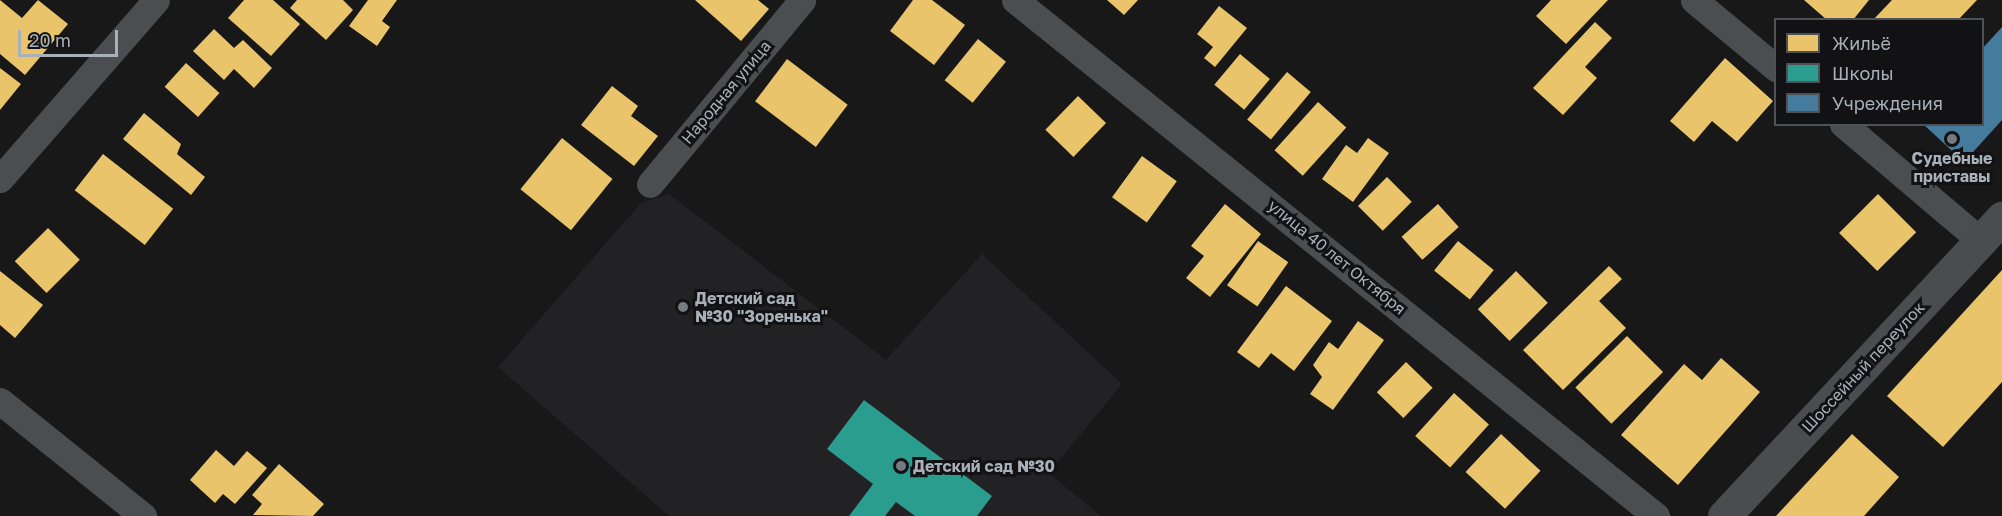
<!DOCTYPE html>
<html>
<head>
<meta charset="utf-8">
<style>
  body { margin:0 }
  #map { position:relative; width:2002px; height:516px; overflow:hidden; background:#181818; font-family:"Golos Text",sans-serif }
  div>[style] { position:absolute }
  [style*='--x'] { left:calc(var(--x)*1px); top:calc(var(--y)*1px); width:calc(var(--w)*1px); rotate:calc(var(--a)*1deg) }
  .built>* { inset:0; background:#222224 }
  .homes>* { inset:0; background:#e9c46a; transform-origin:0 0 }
  .schools>* { inset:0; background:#2a9d8f }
  .public>* { inset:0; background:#457b9d }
  .street>* { height:27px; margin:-13.5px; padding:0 13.5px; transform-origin:13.5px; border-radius:13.5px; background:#4b4e51 }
  .secondary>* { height:33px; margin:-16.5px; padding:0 16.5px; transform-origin:16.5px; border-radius:16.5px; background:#4a4c4f }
  .dots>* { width:16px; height:16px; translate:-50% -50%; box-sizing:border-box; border:3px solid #121214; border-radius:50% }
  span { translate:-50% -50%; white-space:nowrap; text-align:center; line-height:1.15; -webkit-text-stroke:6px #121214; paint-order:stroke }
  .street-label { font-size:16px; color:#a8b0ba }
  .poi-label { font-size:16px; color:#a8b0ba; font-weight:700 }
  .left { translate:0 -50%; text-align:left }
  .legend { position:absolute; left:1774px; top:18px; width:210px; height:108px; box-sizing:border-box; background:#121214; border:2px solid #4e5156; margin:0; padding:8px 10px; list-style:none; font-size:18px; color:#a8b0ba }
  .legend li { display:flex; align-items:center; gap:12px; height:30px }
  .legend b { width:30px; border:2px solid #4e5156 }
  .scale { position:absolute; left:18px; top:30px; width:100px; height:27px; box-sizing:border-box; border:3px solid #a8b0ba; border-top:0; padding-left:8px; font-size:18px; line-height:21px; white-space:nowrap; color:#a8b0ba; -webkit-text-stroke:4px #121214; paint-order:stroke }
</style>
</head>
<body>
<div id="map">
  <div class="built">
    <div style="clip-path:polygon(669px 194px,886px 360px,982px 254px,1122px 384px,1049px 473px,1101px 516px,669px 516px,498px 367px,641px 203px)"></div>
  </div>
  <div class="homes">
    <div style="clip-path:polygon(0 0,22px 18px,38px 0,68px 24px,25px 75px,0 54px)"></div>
    <div style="clip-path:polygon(244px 0,273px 0,300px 24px,271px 56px,228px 18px)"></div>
    <div style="clip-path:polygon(297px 0,343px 0,353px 10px,326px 40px,290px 8px)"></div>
    <div style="clip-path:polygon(368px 0,397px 0,382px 21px,390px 27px,377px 46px,349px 26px)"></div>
    <div style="clip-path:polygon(695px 0,758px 0,769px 9px,741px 41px)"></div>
    <div style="clip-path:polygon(913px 0,932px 0,965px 25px,934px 65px,890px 31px)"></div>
    <div style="clip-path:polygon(1107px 0,1138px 0,1124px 15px)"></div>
    <div style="clip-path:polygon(1551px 0,1608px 0,1566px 44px,1536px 16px)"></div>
    <div style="clip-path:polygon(1804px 0,1869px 0,1853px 20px,1827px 20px)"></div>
    <div style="clip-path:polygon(1892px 0,1977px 0,1958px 20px,1873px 20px)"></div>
    <div style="clip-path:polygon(1219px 6px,1247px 28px,1215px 67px,1204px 58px,1213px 47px,1197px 34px)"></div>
    <div style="clip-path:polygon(1595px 22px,1612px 38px,1585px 67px,1597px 78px,1563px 115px,1533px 88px)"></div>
    <div style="clip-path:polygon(214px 29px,234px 48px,243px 40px,272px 68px,254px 88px,234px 69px,224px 80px,193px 51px)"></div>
    <div style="left:978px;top:39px;width:36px;height:53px;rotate:39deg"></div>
    <div style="left:1240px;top:54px;width:39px;height:40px;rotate:40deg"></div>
    <div style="clip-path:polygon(1725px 58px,1773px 101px,1737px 142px,1712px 121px,1694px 142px,1670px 121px)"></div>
    <div style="left:787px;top:59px;width:76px;height:53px;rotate:37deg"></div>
    <div style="left:186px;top:63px;width:45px;height:32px;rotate:42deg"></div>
    <div style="clip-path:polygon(0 68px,21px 84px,0 110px)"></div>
    <div style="left:1287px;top:72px;width:31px;height:62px;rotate:40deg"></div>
    <div style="clip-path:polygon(612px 86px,638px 106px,631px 116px,658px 136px,634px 166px,581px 125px)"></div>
    <div style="left:1078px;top:96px;width:39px;height:47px;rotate:44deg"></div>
    <div style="left:1318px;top:102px;width:38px;height:65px;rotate:42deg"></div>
    <div style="clip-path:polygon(144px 113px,181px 144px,177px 154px,205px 177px,191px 195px,123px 139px)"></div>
    <div style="left:562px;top:138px;width:65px;height:66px;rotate:39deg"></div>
    <div style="clip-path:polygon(1368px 138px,1389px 153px,1353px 202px,1322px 179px,1346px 145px,1357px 153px)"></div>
    <div style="left:103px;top:154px;width:89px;height:46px;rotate:38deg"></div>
    <div style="left:1142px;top:156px;width:43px;height:51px;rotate:36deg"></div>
    <div style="left:1387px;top:177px;width:35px;height:41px;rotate:45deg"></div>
    <div style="left:1878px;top:194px;width:54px;height:55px;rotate:45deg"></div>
    <div style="clip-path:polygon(1225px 204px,1261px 234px,1210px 297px,1186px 278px,1204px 256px,1191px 246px)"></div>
    <div style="left:1438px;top:204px;width:31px;height:49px;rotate:48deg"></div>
    <div style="left:48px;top:228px;width:45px;height:47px;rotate:45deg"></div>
    <div style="left:1258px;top:241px;width:37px;height:54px;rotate:35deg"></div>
    <div style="left:1458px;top:241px;width:46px;height:38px;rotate:39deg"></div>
    <div style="clip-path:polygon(1609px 266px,1622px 279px,1599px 301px,1626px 328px,1563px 390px,1523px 350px)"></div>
    <div style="clip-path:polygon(2002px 270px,2002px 382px,1943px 447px,1887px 396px)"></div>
    <div style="clip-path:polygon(0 271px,43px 305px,15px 338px,0 325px)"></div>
    <div style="left:1516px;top:271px;width:45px;height:54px;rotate:45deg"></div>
    <div style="clip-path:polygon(1286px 286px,1332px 321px,1294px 371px,1271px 353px,1259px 368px,1237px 352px)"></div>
    <div style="clip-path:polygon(1358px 321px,1384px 340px,1333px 410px,1310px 394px,1322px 377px,1313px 365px,1329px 342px,1338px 349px)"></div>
    <div style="left:1627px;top:336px;width:51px;height:73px;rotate:45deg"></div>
    <div style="clip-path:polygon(1721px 358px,1760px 392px,1678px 485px,1621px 435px,1684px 364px,1702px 380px)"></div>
    <div style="left:1406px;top:362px;width:37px;height:42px;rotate:44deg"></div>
    <div style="left:1454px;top:393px;width:47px;height:58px;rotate:42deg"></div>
    <div style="left:1501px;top:434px;width:54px;height:52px;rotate:43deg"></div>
    <div style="clip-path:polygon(1852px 434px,1899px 477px,1864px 516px,1776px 516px)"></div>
    <div style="clip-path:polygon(216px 450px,234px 466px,247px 451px,267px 468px,235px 504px,223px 494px,215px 503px,190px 480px)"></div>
    <div style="clip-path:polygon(279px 464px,324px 504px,313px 516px,253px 515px,262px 504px,252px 495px)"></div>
  </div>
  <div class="schools">
    <div style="clip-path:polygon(864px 400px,992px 496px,977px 516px,915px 516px,896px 502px,885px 516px,849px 516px,873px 484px,827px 449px)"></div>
  </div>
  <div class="public">
    <div style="clip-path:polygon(2002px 27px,2002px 120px,1964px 162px,1923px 124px,1982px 124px,1982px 49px)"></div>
  </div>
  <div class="street">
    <div style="--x:1015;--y:0;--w:823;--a:38.83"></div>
    <div style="--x:1694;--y:0;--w:107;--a:39.7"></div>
    <div style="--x:1843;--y:124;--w:180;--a:40.3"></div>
    <div style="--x:0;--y:179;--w:237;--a:-48.9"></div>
    <div style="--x:650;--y:184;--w:239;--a:-50.4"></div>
    <div style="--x:0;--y:401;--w:184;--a:38.8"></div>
  </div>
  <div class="secondary">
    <div style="--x:1724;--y:516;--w:408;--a:-47"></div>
  </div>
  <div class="dots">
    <div style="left:1952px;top:139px;background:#767b81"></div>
    <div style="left:683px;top:307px;background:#767b81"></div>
    <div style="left:901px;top:466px;background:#767b81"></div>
  </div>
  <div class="street-label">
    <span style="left:726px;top:92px;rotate:-50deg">Народная улица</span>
    <span style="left:1337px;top:257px;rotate:39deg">улица 40 лет Октября</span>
    <span style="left:1863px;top:367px;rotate:-47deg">Шоссейный переулок</span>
  </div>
  <div class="poi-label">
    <span style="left:1952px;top:167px">Судебные<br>приставы</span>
    <span class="left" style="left:695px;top:307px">Детский сад<br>№30 "Зоренька"</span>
    <span class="left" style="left:913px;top:466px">Детский сад №30</span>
  </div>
  <ul class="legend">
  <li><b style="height:16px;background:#e9c46a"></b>Жильё</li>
  <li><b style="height:16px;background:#2a9d8f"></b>Школы</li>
  <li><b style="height:16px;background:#457b9d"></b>Учреждения</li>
  </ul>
  <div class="scale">20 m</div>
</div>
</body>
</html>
